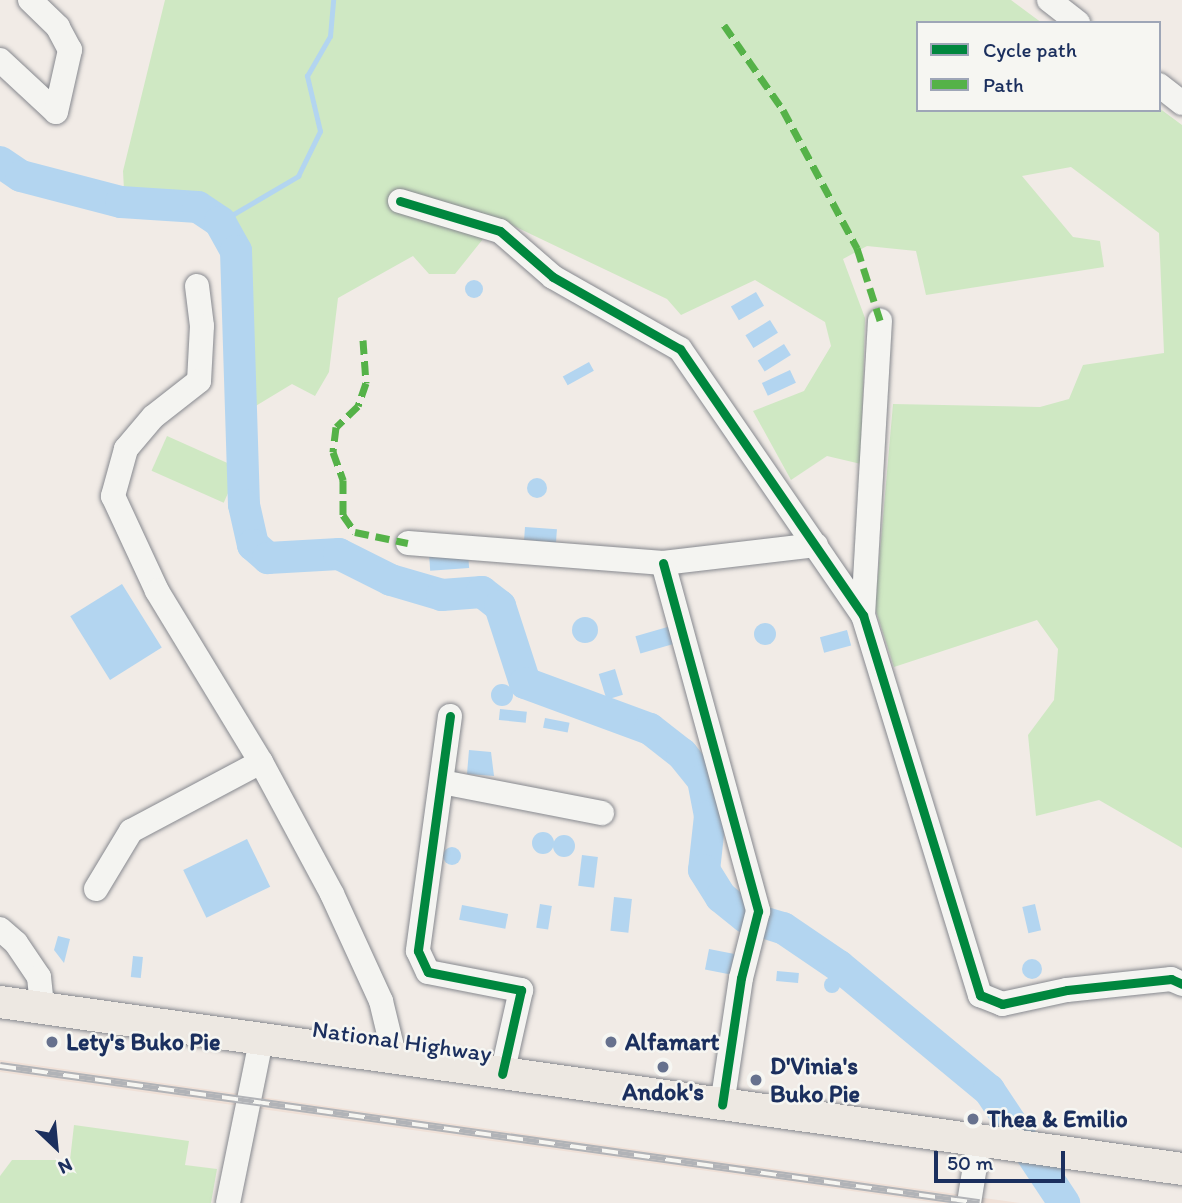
<!DOCTYPE html>
<html>
<head>
<meta charset="utf-8">
<style>
  body { margin:0 }
  #map { position:relative; width:1182px; height:1203px; overflow:hidden; background:#f1ebe6; font-family:Itim,sans-serif }
  div>[style] { position:absolute }
  [style*='--x'] { left:calc(var(--x)*1px); top:calc(var(--y)*1px); width:calc(var(--w)*1px); rotate:calc(var(--a)*1deg) }
  .built>* { inset:0; background:#efe0d7 }
  .green>* { inset:0; background:#cfe8c3; transform-origin:0 0 }
  .water>* { inset:0; background:#b3d5f0; transform-origin:0 0 }
  .round { border-radius:50% }
  .stream>* { height:5px; margin:-2.5px; padding:0 2.5px; transform-origin:2.5px; border-radius:2.5px; background:#b3d5f0 }
  .river>* { height:32px; margin:-16px; padding:0 16px; transform-origin:16px; border-radius:16px; background:#b3d5f0 }
  .roads { filter:drop-shadow(0 0 2px #87898f) drop-shadow(0 0 2px #87898f) }
  .minor>* { height:24px; margin:-12px; padding:0 12px; transform-origin:12px; border-radius:12px; background:#f4f4f1 }
  .major>* { height:32px; margin:-16px; padding:0 16px; transform-origin:16px; border-radius:16px; background:#ede8e2 }
  .rail>* { height:8px; margin-top:-4px; transform-origin:0; background:repeating-linear-gradient(90deg,#f6f6f2 0 16px,#b1b3b7 0 32px); box-sizing:border-box; border-block:2px solid #b1b3b7 }
  .quiet>* { height:7px; margin-top:-3.5px; transform-origin:0; background:repeating-linear-gradient(90deg,#55b248 0 14px,transparent 0 21px) }
  .cycleway>* { height:9px; margin:-4.5px; padding:0 4.5px; transform-origin:4.5px; border-radius:4.5px; background:#00873e }
  .dots>* { width:19px; height:19px; translate:-50% -50%; box-sizing:border-box; border:4px solid #f6f6f2; border-radius:50% }
  span { translate:-50% -50%; white-space:nowrap; text-align:center; line-height:1.15; -webkit-text-stroke:5px #f6f6f2; paint-order:stroke }
  .street-label { font-size:24px; color:#1b2f5e }
  .poi-label { font-size:24px; color:#1b2f5e; font-weight:700 }
  .left { translate:0 -50%; text-align:left }
  .legend { position:absolute; left:916px; top:21px; width:245px; height:91px; box-sizing:border-box; background:#f6f6f2; border:2px solid #9ea6b7; margin:0; padding:9px 12px; list-style:none; font-size:21px; color:#1b2f5e }
  .legend li { display:flex; align-items:center; gap:14px; height:35px }
  .legend b { width:35px; border:2px solid #9ea6b7 }
  .north { position:absolute; left:21px; top:1112px; width:70px; height:70px; -webkit-text-stroke:5px #f6f6f2; paint-order:stroke; rotate:154deg; font-size:19px; font-weight:700; line-height:28px; text-align:center; color:#1b2f5e }
  .north::after { content:''; display:block; margin:auto; width:24px; height:32px; background:#1b2f5e; clip-path:polygon(50% 0,100% 100%,50% 72%,0 100%) }
  .scale { position:absolute; left:934px; top:1151px; width:131px; height:32px; box-sizing:border-box; border:4px solid #1b2f5e; border-top:0; padding-left:9px; font-size:21px; line-height:24px; white-space:nowrap; color:#1b2f5e; -webkit-text-stroke:5px #f6f6f2; paint-order:stroke }
</style>
</head>
<body>
<div id="map">
  <div class="built">
    <div style="clip-path:polygon(0 1060px,261px 1097px,1020px 1203px,938px 1203px,226px 1104px,0 1072px)"></div>
  </div>
  <div class="green">
    <div style="clip-path:polygon(165px 0,1011px 0,1042px 23px,918px 23px,918px 110px,1159px 108px,1182px 125px,1182px 848px,1099px 800px,1036px 816px,1028px 735px,1054px 700px,1058px 649px,1037px 620px,894px 667px,875px 608px,893px 404px,1040px 407px,1069px 399px,1083px 365px,1164px 353px,1159px 233px,1071px 167px,1022px 176px,1073px 237px,1100px 241px,1104px 267px,926px 295px,916px 251px,867px 246px,843px 259px,865px 318px,861px 464px,827px 456px,791px 480px,753px 411px,804px 391px,831px 346px,825px 322px,755px 280px,681px 315px,667px 299px,499px 219px,455px 274px,429px 274px,413px 256px,338px 298px,329px 372px,315px 396px,292px 384px,241px 415px,236px 251px,220px 222px,197px 206px,124px 190px,123px 171px)"></div>
    <div style="left:167px;top:436px;width:79px;height:38px;rotate:24deg"></div>
    <div style="clip-path:polygon(74px 1125px,189px 1141px,185px 1165px,217px 1169px,211px 1203px,0 1203px,0 1176px,12px 1160px,70px 1160px)"></div>
  </div>
  <div class="water">
    <div class="round" style="left:465px;top:280px;width:18px;height:18px"></div>
    <div style="left:756px;top:292px;width:16px;height:29px;rotate:60deg"></div>
    <div style="left:770px;top:320px;width:15px;height:29px;rotate:58deg"></div>
    <div style="left:784px;top:344px;width:13px;height:31px;rotate:58deg"></div>
    <div style="left:589px;top:362px;width:10px;height:30px;rotate:61deg"></div>
    <div style="left:790px;top:370px;width:14px;height:31px;rotate:65deg"></div>
    <div class="round" style="left:527px;top:478px;width:20px;height:20px"></div>
    <div style="left:525px;top:527px;width:32px;height:13px;rotate:4deg"></div>
    <div style="left:468px;top:552px;width:16px;height:39px;rotate:86deg"></div>
    <div style="left:122px;top:584px;width:75px;height:61px;rotate:58deg"></div>
    <div class="round" style="left:572px;top:617px;width:26px;height:26px"></div>
    <div class="round" style="left:754px;top:623px;width:22px;height:22px"></div>
    <div style="left:671px;top:626px;width:18px;height:37px;rotate:74deg"></div>
    <div style="left:847px;top:630px;width:16px;height:28px;rotate:75deg"></div>
    <div style="left:615px;top:669px;width:27px;height:17px;rotate:73deg"></div>
    <div class="round" style="left:491px;top:684px;width:22px;height:22px"></div>
    <div style="left:500px;top:709px;width:27px;height:11px;rotate:6deg"></div>
    <div style="left:545px;top:718px;width:25px;height:10px;rotate:11deg"></div>
    <div style="clip-path:polygon(469px 750px,491px 752px,494px 776px,467px 774px)"></div>
    <div class="round" style="left:532px;top:832px;width:22px;height:22px"></div>
    <div class="round" style="left:553px;top:835px;width:22px;height:22px"></div>
    <div style="left:247px;top:839px;width:53px;height:71px;rotate:64deg"></div>
    <div class="round" style="left:443px;top:847px;width:18px;height:18px"></div>
    <div style="left:582px;top:855px;width:16px;height:31px;rotate:7deg"></div>
    <div style="left:614px;top:897px;width:18px;height:34px;rotate:6deg"></div>
    <div style="left:540px;top:904px;width:12px;height:24px;rotate:9deg"></div>
    <div style="left:1035px;top:904px;width:27px;height:13px;rotate:77deg"></div>
    <div style="left:462px;top:905px;width:47px;height:15px;rotate:11deg"></div>
    <div style="clip-path:polygon(58px 936px,70px 939px,64px 963px,54px 950px)"></div>
    <div style="left:709px;top:949px;width:26px;height:21px;rotate:11deg"></div>
    <div style="left:133px;top:956px;width:10px;height:21px;rotate:6deg"></div>
    <div class="round" style="left:1022px;top:959px;width:20px;height:20px"></div>
    <div style="left:777px;top:971px;width:22px;height:10px;rotate:5deg"></div>
    <div class="round" style="left:824px;top:977px;width:16px;height:16px"></div>
  </div>
  <div class="stream">
    <div style="--x:220;--y:222;--w:91;--a:-30.5"></div>
    <div style="--x:298;--y:176;--w:50;--a:-63.9"></div>
    <div style="--x:320;--y:131;--w:57;--a:-103.3"></div>
    <div style="--x:307;--y:76;--w:46;--a:-60.1"></div>
    <div style="--x:330;--y:36;--w:36;--a:-85"></div>
  </div>
  <div class="river">
    <div style="--x:0;--y:162;--w:25;--a:34"></div>
    <div style="--x:21;--y:176;--w:103;--a:14.6"></div>
    <div style="--x:121;--y:202;--w:77;--a:3.7"></div>
    <div style="--x:198;--y:207;--w:27;--a:34"></div>
    <div style="--x:220;--y:222;--w:33;--a:61"></div>
    <div style="--x:236;--y:251;--w:254;--a:88.2"></div>
    <div style="--x:244;--y:505;--w:41;--a:77.3"></div>
    <div style="--x:253;--y:545;--w:20;--a:41"></div>
    <div style="--x:268;--y:558;--w:71;--a:-3.2"></div>
    <div style="--x:339;--y:554;--w:58;--a:26.6"></div>
    <div style="--x:391;--y:580;--w:53;--a:16.4"></div>
    <div style="--x:442;--y:595;--w:40;--a:-4.3"></div>
    <div style="--x:482;--y:592;--w:23;--a:38"></div>
    <div style="--x:500;--y:606;--w:81;--a:72"></div>
    <div style="--x:525;--y:683;--w:133;--a:20.2"></div>
    <div style="--x:650;--y:729;--w:41;--a:38"></div>
    <div style="--x:682;--y:754;--w:33;--a:51"></div>
    <div style="--x:703;--y:780;--w:37;--a:79"></div>
    <div style="--x:710;--y:816;--w:54;--a:96.3"></div>
    <div style="--x:704;--y:870;--w:32;--a:58"></div>
    <div style="--x:721;--y:897;--w:32;--a:39"></div>
    <div style="--x:746;--y:917;--w:39;--a:17"></div>
    <div style="--x:783;--y:928;--w:68;--a:34.2"></div>
    <div style="--x:839;--y:966;--w:195;--a:39.6"></div>
    <div style="--x:989;--y:1090;--w:136;--a:56.4"></div>
  </div>
  <div class="roads">
    <div class="minor">
      <div style="--x:1049;--y:0;--w:37;--a:38"></div>
      <div style="--x:0;--y:60;--w:76;--a:42.9"></div>
      <div style="--x:56;--y:112;--w:64;--a:-77.3"></div>
      <div style="--x:70;--y:50;--w:26;--a:-118"></div>
      <div style="--x:58;--y:27;--w:39;--a:-136"></div>
      <div style="--x:1159;--y:85;--w:29;--a:38"></div>
      <div style="--x:400;--y:201;--w:104;--a:16.7"></div>
      <div style="--x:500;--y:231;--w:70;--a:41"></div>
      <div style="--x:553;--y:277;--w:146;--a:29.6"></div>
      <div style="--x:680;--y:349;--w:323;--a:55.5"></div>
      <div style="--x:863;--y:615;--w:398;--a:72.9"></div>
      <div style="--x:980;--y:995;--w:24;--a:22"></div>
      <div style="--x:1002;--y:1004;--w:66;--a:-12.2"></div>
      <div style="--x:1067;--y:990;--w:105;--a:-6"></div>
      <div style="--x:1171;--y:979;--w:12;--a:24"></div>
      <div style="--x:197;--y:286;--w:40;--a:82.9"></div>
      <div style="--x:202;--y:326;--w:55;--a:93.1"></div>
      <div style="--x:199;--y:381;--w:58;--a:142"></div>
      <div style="--x:153;--y:417;--w:42;--a:130.2"></div>
      <div style="--x:126;--y:449;--w:49;--a:105.5"></div>
      <div style="--x:113;--y:496;--w:105;--a:65.1"></div>
      <div style="--x:157;--y:591;--w:200;--a:58.7"></div>
      <div style="--x:261;--y:762;--w:150;--a:61.7"></div>
      <div style="--x:332;--y:894;--w:118;--a:65.4"></div>
      <div style="--x:381;--y:1001;--w:60;--a:76.4"></div>
      <div style="--x:408;--y:543;--w:256;--a:4.5"></div>
      <div style="--x:663;--y:563;--w:154;--a:-6.7"></div>
      <div style="--x:663;--y:563;--w:361;--a:74.7"></div>
      <div style="--x:758;--y:911;--w:69;--a:104.2"></div>
      <div style="--x:741;--y:978;--w:128;--a:98.5"></div>
      <div style="--x:863;--y:615;--w:295;--a:-86.7"></div>
      <div style="--x:450;--y:716;--w:237;--a:97.8"></div>
      <div style="--x:418;--y:951;--w:23;--a:65"></div>
      <div style="--x:428;--y:972;--w:95;--a:11"></div>
      <div style="--x:521;--y:990;--w:86;--a:102.7"></div>
      <div style="--x:442;--y:782;--w:163;--a:11"></div>
      <div style="--x:96;--y:889;--w:68;--a:-58.9"></div>
      <div style="--x:131;--y:831;--w:147;--a:-28"></div>
      <div style="--x:0;--y:929;--w:21;--a:41"></div>
      <div style="--x:16;--y:943;--w:41;--a:55.9"></div>
      <div style="--x:39;--y:977;--w:31;--a:84"></div>
      <div style="--x:228;--y:1203;--w:165;--a:-78.5"></div>
      <div style="--x:969;--y:1203;--w:63;--a:-80.8"></div>
    </div>
    <div class="major">
      <div style="--x:0;--y:1002;--w:1194;--a:8.04"></div>
    </div>
  </div>
  <div class="rail">
    <div style="--x:0;--y:1066;--w:989;--a:7.97"></div>
  </div>
  <div class="quiet">
    <div style="--x:724;--y:25;--w:103;--a:55.2"></div>
    <div style="--x:783;--y:110;--w:157;--a:61.8"></div>
    <div style="--x:857;--y:248;--w:76;--a:72.3"></div>
    <div style="--x:363;--y:340;--w:43;--a:86"></div>
    <div style="--x:366;--y:383;--w:24;--a:109"></div>
    <div style="--x:358;--y:406;--w:30;--a:136"></div>
    <div style="--x:336;--y:427;--w:25;--a:97"></div>
    <div style="--x:333;--y:452;--w:30;--a:70"></div>
    <div style="--x:343;--y:480;--w:35;--a:90"></div>
    <div style="--x:343;--y:515;--w:21;--a:55"></div>
    <div style="--x:355;--y:532;--w:54;--a:11.7"></div>
  </div>
  <div class="cycleway">
    <div style="--x:400;--y:201;--w:104;--a:16.7"></div>
    <div style="--x:500;--y:231;--w:70;--a:41"></div>
    <div style="--x:553;--y:277;--w:146;--a:29.6"></div>
    <div style="--x:680;--y:349;--w:323;--a:55.5"></div>
    <div style="--x:863;--y:615;--w:398;--a:72.9"></div>
    <div style="--x:980;--y:995;--w:24;--a:22"></div>
    <div style="--x:1002;--y:1004;--w:66;--a:-12.2"></div>
    <div style="--x:1067;--y:990;--w:105;--a:-6"></div>
    <div style="--x:1171;--y:979;--w:12;--a:24"></div>
    <div style="--x:663;--y:563;--w:361;--a:74.7"></div>
    <div style="--x:758;--y:911;--w:69;--a:104.2"></div>
    <div style="--x:741;--y:978;--w:128;--a:98.5"></div>
    <div style="--x:450;--y:716;--w:237;--a:97.8"></div>
    <div style="--x:418;--y:951;--w:23;--a:65"></div>
    <div style="--x:428;--y:972;--w:95;--a:11"></div>
    <div style="--x:521;--y:990;--w:86;--a:102.7"></div>
  </div>
  <div class="dots">
    <div style="left:52px;top:1042px;background:#66718e"></div>
    <div style="left:611px;top:1042px;background:#66718e"></div>
    <div style="left:663px;top:1067px;background:#66718e"></div>
    <div style="left:756px;top:1080px;background:#66718e"></div>
    <div style="left:973px;top:1119px;background:#66718e"></div>
  </div>
  <div class="street-label">
    <span style="left:402px;top:1041px;rotate:8deg">National Highway</span>
  </div>
  <div class="poi-label">
    <span class="left" style="left:66px;top:1042px">Lety's Buko Pie</span>
    <span class="left" style="left:625px;top:1042px">Alfamart</span>
    <span class="left" style="left:770px;top:1080px">D'Vinia's<br>Buko Pie</span>
    <span style="left:663px;top:1092px">Andok's</span>
    <span class="left" style="left:987px;top:1119px">Thea &amp; Emilio</span>
  </div>
  <ul class="legend">
  <li><b style="height:9px;background:#00873e"></b>Cycle path</li>
  <li><b style="height:9px;background:#55b248"></b>Path</li>
  </ul>
  <div class="north">N</div>
  <div class="scale">50 m</div>
</div>
</body>
</html>
